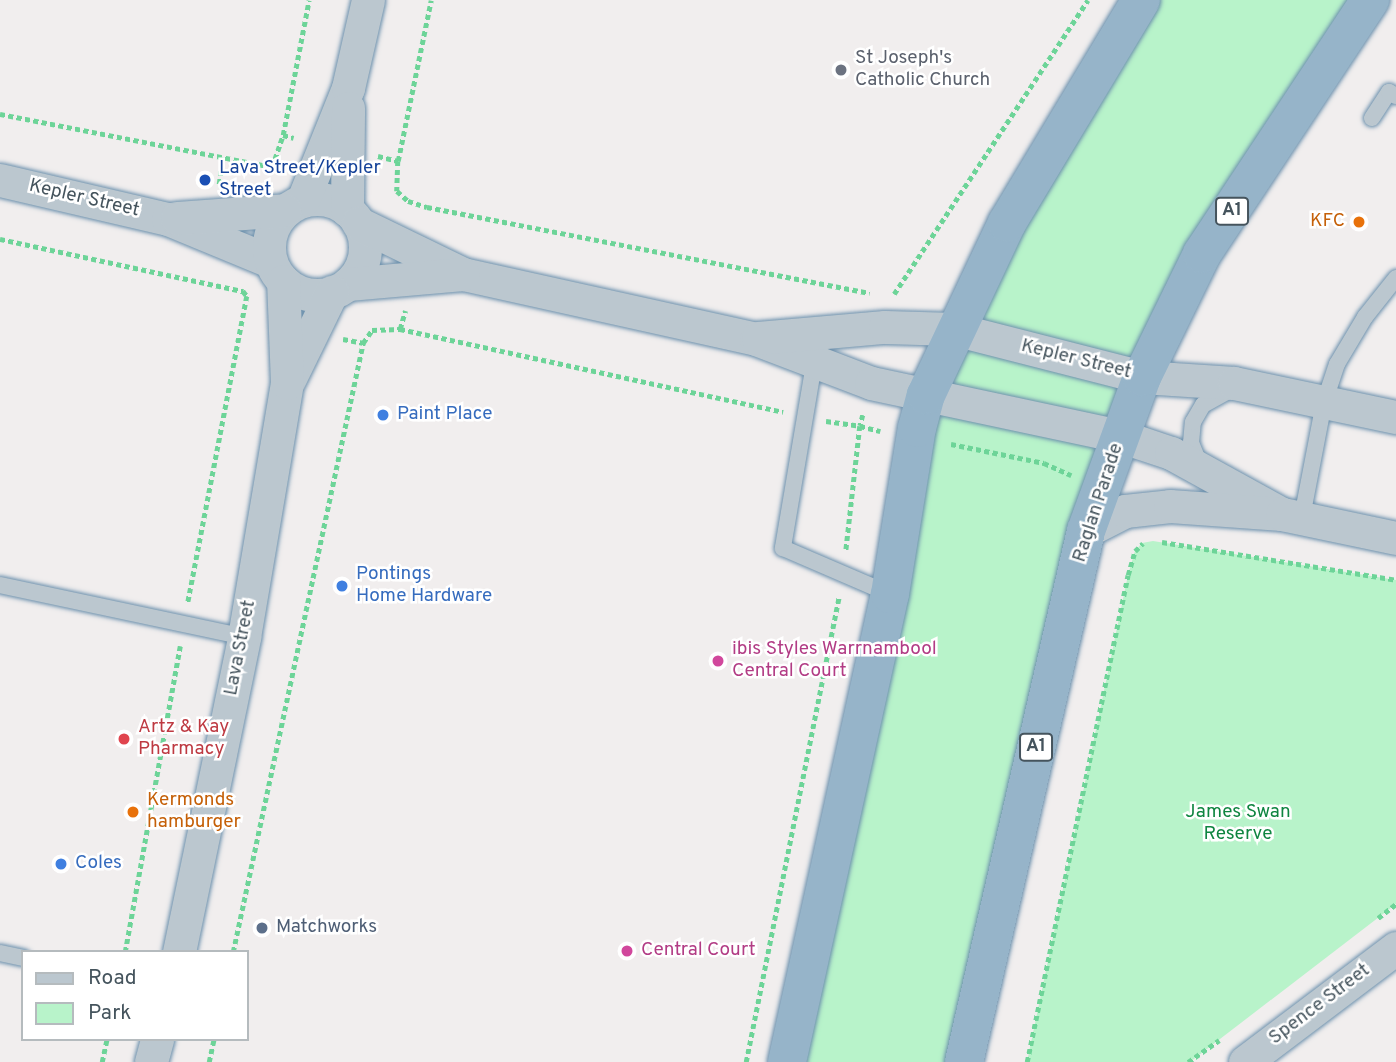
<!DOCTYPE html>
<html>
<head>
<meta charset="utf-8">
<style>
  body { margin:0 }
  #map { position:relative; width:1396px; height:1062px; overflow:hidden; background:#f1eeee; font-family:Overpass,sans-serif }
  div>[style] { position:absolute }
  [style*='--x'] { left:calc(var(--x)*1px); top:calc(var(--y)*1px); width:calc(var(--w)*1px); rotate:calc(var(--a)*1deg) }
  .green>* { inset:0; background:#b8f3ca }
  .path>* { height:4.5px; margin-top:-2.25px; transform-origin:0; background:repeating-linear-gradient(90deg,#6dd498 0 5px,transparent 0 8.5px) }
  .roads { filter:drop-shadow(0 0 2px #6d91ad) drop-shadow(0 0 2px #6d91ad) }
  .service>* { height:16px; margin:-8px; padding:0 8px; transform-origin:8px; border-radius:8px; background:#bbc7cf }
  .minor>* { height:33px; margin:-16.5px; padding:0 16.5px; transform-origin:16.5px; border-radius:16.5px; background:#bbc7cf }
  .minor>.ring { margin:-16.5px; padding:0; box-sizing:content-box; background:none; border:33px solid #bbc7cf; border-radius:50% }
  .trunk>* { height:38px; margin:-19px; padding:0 19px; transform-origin:19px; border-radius:19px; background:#96b4c9 }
  .dots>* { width:19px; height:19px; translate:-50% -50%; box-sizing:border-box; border:4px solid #fff; border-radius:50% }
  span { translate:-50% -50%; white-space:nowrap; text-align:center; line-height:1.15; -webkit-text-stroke:5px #fff; paint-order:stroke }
  .shield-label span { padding:2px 5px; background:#fff; border:2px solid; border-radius:5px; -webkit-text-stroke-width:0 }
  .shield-label { font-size:18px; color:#45545d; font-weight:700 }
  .worship-label { font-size:19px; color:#5b616d }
  .left { translate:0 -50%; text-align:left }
  .transit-label { font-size:19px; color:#164399 }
  .street-label { font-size:19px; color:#45545d }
  .food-label { font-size:19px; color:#c56008 }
  .right { translate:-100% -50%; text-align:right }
  .shop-label { font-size:19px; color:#366cbe }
  .hotel-label { font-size:19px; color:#b23c85 }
  .health-label { font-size:19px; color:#be3a42 }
  .park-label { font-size:19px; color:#0f8540 }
  .service-label { font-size:19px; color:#4e5e75 }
  .legend { position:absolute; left:21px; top:950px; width:228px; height:91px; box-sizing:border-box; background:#fff; border:2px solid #b5bbbe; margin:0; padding:9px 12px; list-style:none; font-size:21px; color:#45545d }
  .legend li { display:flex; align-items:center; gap:14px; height:35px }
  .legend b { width:35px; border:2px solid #b5bbbe }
</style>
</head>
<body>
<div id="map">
  <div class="green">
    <div style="clip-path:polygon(1142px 0,1370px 0,1142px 377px,964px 1062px,787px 1062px,920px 415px)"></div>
    <div style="clip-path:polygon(1153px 541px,1396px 580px,1396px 904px,1190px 1062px,1027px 1062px,1128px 575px,1135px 551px,1142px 543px)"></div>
  </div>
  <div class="path">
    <div style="--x:0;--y:114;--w:277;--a:11"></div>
    <div style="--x:272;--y:167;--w:34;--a:-71"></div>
    <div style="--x:283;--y:135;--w:11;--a:15"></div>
    <div style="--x:283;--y:135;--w:137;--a:-79.1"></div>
    <div style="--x:378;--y:156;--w:21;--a:14"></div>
    <div style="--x:398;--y:161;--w:30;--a:92"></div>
    <div style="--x:397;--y:191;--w:15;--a:42"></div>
    <div style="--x:408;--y:201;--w:20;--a:18"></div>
    <div style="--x:427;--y:207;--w:451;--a:11"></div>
    <div style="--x:398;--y:161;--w:164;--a:-78.4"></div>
    <div style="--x:219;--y:184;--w:27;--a:-82"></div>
    <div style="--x:0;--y:239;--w:249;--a:12.1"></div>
    <div style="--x:243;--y:291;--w:6;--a:51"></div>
    <div style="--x:247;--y:296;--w:313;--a:100.9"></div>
    <div style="--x:894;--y:294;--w:352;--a:-56.6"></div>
    <div style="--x:400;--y:329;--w:19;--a:-74"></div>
    <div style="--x:343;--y:339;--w:20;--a:11"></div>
    <div style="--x:863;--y:415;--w:11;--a:105"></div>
    <div style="--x:860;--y:426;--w:21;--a:14"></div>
    <div style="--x:826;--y:421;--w:34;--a:8"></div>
    <div style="--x:860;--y:426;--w:126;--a:96.4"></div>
    <div style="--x:951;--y:444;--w:95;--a:11.5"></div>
    <div style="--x:1044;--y:463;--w:30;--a:24"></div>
    <div style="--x:1162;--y:542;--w:237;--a:9.2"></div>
    <div style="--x:1378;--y:918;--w:23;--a:-38"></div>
    <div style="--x:125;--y:952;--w:311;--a:-79.8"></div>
    <div style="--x:233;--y:952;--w:623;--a:-77.95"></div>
    <div style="--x:363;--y:343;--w:16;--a:-55"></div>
    <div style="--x:372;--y:330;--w:28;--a:-2"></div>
    <div style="--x:400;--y:329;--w:392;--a:12.2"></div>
    <div style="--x:102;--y:1062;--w:24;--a:-78"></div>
    <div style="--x:209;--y:1062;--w:24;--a:-78"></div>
    <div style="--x:746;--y:1062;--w:474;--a:-78.7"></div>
    <div style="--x:1027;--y:1062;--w:497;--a:-78.3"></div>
    <div style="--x:1128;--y:575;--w:25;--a:-74"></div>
    <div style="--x:1135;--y:551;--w:11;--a:-45"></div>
    <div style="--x:1188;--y:1062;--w:38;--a:-35"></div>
  </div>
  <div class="roads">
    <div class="service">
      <div style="--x:1372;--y:118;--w:31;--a:-57"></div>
      <div style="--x:1389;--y:92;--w:8;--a:30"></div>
      <div style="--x:814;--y:364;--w:187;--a:99.6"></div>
      <div style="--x:783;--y:548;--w:116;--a:23.3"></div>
      <div style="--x:1200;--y:465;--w:24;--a:-112"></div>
      <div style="--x:1191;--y:443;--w:21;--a:-85"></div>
      <div style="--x:1193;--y:422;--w:20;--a:-60"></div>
      <div style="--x:1203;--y:405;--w:31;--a:-29"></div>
      <div style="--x:1302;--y:517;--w:116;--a:-79.1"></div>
      <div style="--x:1324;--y:403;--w:41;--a:-71.6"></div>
      <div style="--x:1337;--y:364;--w:55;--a:-59.2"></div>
      <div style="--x:1365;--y:317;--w:50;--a:-51.5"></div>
      <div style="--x:0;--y:585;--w:249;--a:12"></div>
      <div style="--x:0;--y:953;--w:24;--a:12"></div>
    </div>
    <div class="minor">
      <div style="--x:0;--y:180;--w:172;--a:13.1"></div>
      <div style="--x:168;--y:219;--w:110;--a:22.4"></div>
      <div class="ring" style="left:269px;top:199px;width:63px;height:63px"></div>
      <div style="--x:303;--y:200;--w:121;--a:-68.1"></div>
      <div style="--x:348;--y:88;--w:90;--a:-77.2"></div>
      <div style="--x:347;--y:210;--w:102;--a:-89.4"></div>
      <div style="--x:177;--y:218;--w:108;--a:-4.2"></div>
      <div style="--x:358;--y:223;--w:117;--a:25.9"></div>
      <div style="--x:463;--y:274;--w:300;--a:12.5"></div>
      <div style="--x:756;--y:339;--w:123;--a:20.9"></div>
      <div style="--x:871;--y:383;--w:255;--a:12"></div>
      <div style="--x:1120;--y:436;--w:54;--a:18.4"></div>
      <div style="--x:1171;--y:453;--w:127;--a:28.8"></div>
      <div style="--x:348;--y:284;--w:115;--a:-5"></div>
      <div style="--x:758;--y:338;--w:127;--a:-5"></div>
      <div style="--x:885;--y:327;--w:69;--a:1.7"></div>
      <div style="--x:954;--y:329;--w:194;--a:14.3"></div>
      <div style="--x:1142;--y:377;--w:92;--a:3.7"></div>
      <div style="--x:1234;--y:383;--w:166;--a:11.9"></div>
      <div style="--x:290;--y:378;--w:96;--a:-64"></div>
      <div style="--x:1086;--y:531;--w:44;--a:-27.1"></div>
      <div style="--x:1125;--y:511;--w:45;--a:-6.3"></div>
      <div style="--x:1170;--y:506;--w:112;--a:4.1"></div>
      <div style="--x:1282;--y:514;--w:116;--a:11.9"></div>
      <div style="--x:179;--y:952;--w:322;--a:-78.3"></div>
      <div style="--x:244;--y:637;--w:258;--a:-80.4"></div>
      <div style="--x:287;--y:383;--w:102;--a:-92.2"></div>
      <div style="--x:151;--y:1062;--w:24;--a:-75"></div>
      <div style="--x:1245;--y:1062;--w:189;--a:-37.1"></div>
    </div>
    <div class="trunk">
      <div style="--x:787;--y:1062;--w:479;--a:-77.6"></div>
      <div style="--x:890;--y:594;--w:168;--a:-80.8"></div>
      <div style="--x:917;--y:428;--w:34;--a:-75"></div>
      <div style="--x:926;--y:395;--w:190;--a:-64.8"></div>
      <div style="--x:1007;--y:223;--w:260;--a:-59"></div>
      <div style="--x:964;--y:1062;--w:545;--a:-77.06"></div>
      <div style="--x:1086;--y:531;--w:164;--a:-70"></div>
      <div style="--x:1142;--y:377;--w:137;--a:-64"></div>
      <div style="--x:1202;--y:254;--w:305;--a:-56.5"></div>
    </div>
  </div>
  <div class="dots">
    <div style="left:841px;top:70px;background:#6b7280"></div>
    <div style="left:205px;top:180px;background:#1a4fb4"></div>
    <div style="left:1359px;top:222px;background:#e8710a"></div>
    <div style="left:383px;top:415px;background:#3f7fe0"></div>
    <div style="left:342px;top:586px;background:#3f7fe0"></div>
    <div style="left:718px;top:661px;background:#d1479c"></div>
    <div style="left:124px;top:739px;background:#e0444e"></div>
    <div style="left:133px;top:812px;background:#e8710a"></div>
    <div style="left:61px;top:864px;background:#3f7fe0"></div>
    <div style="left:262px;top:928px;background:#5c6f8a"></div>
    <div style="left:627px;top:951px;background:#d1479c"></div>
  </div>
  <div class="shield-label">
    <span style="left:1232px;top:211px">A1</span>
    <span style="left:1036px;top:747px">A1</span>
  </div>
  <div class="worship-label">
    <span class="left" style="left:855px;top:70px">St Joseph's<br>Catholic Church</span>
  </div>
  <div class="transit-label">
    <span class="left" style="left:219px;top:180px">Lava Street/Kepler<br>Street</span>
  </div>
  <div class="street-label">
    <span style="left:84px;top:199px;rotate:13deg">Kepler Street</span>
    <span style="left:1076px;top:360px;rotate:14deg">Kepler Street</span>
    <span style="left:1099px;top:503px;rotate:-72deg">Raglan Parade</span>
    <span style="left:241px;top:648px;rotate:-79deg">Lava Street</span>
    <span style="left:1320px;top:1005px;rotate:-37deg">Spence Street</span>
  </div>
  <div class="food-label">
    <span class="right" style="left:1345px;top:222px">KFC</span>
    <span class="left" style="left:147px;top:812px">Kermonds<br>hamburger</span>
  </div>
  <div class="shop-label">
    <span class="left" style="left:397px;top:415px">Paint Place</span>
    <span class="left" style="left:356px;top:586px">Pontings<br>Home Hardware</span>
    <span class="left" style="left:75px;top:864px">Coles</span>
  </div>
  <div class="hotel-label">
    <span class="left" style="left:732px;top:661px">ibis Styles Warrnambool<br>Central Court</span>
    <span class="left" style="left:641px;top:951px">Central Court</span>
  </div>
  <div class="health-label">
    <span class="left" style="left:138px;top:739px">Artz &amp; Kay<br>Pharmacy</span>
  </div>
  <div class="park-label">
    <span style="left:1238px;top:824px">James Swan<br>Reserve</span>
  </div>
  <div class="service-label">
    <span class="left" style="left:276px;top:928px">Matchworks</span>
  </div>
  <ul class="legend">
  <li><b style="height:9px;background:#bbc7cf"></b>Road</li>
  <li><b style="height:19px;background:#b8f3ca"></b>Park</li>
  </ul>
</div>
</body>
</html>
